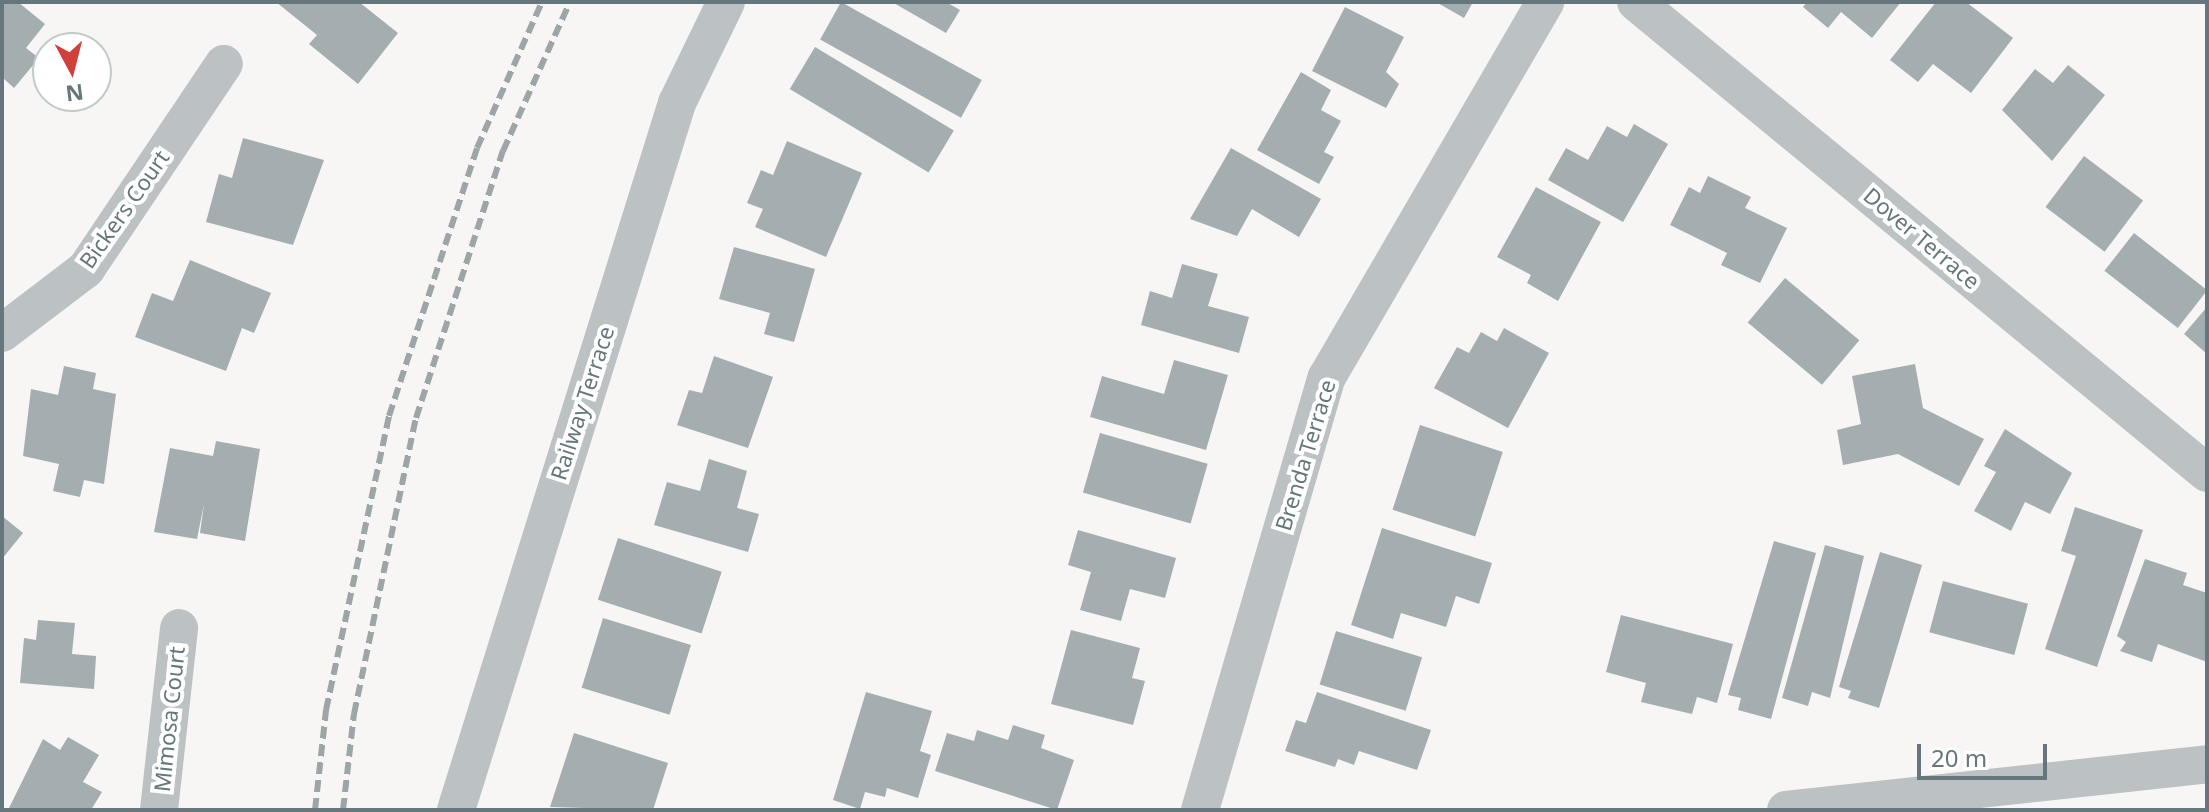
<!DOCTYPE html>
<html>
<head>
<meta charset="utf-8">
<style>
  body { margin:0 }
  #map { position:relative; width:2209px; height:812px; overflow:hidden; background:#f7f6f4; font-family:"Noto Sans",sans-serif }
  div>[style] { position:absolute }
  [style*='--x'] { left:calc(var(--x)*1px); top:calc(var(--y)*1px); width:calc(var(--w)*1px); rotate:calc(var(--a)*1deg) }
  .building>* { inset:0; background:#a4aeb1; transform-origin:0 0 }
  .minor>* { height:38px; margin:-19px; padding:0 19px; transform-origin:19px; border-radius:19px; background:#bcc1c3 }
  .rail>* { height:6px; margin-top:-3px; transform-origin:0; background:repeating-linear-gradient(90deg,#9ca5a8 0 12px,transparent 0 18px) }
  span { translate:-50% -50%; white-space:nowrap; text-align:center; line-height:1.15; -webkit-text-stroke:8px #fff; paint-order:stroke }
  .street-label { font-size:22px; color:#65777c }
  .frame { position:absolute; inset:0; border:4px solid #65777c; pointer-events:none }
  .north { position:absolute; left:32px; top:32px; width:80px; height:80px; box-sizing:border-box; background:#fff; border:2px solid #c1c9cb; border-radius:50%; rotate:173deg; font-size:22px; font-weight:700; line-height:32px; text-align:center; color:#65777c }
  .north::after { content:''; display:block; margin:auto; width:28px; height:36px; background:#d0413b; clip-path:polygon(50% 0,100% 100%,50% 72%,0 100%) }
  .scale { position:absolute; left:1917px; top:744px; width:130px; height:36px; box-sizing:border-box; border:4px solid #65777c; border-top:0; padding-left:10px; font-size:24px; line-height:28px; white-space:nowrap; color:#65777c; -webkit-text-stroke:6px #fff; paint-order:stroke }
</style>
</head>
<body>
<div id="map">
  <div class="building">
    <div style="clip-path:polygon(2px 2px,18px 2px,45px 24px,26px 48px,39px 58px,14px 88px,2px 77px)"></div>
    <div style="clip-path:polygon(276px 2px,359px 2px,398px 33px,358px 84px,309px 44px,317px 35px)"></div>
    <div style="left:841px;top:2px;width:161px;height:43px;rotate:29deg"></div>
    <div style="clip-path:polygon(892px 2px,946px 2px,960px 10px,946px 33px)"></div>
    <div style="clip-path:polygon(1436px 2px,1473px 2px,1464px 18px)"></div>
    <div style="clip-path:polygon(1807px 2px,1901px 2px,1872px 38px,1841px 12px,1828px 28px,1803px 7px)"></div>
    <div style="clip-path:polygon(1936px 2px,1966px 2px,2013px 38px,1971px 93px,1933px 64px,1918px 82px,1890px 60px)"></div>
    <div style="clip-path:polygon(1345px 7px,1404px 37px,1386px 72px,1399px 84px,1386px 108px,1312px 71px)"></div>
    <div style="left:815px;top:47px;width:162px;height:49px;rotate:31deg"></div>
    <div style="clip-path:polygon(2068px 65px,2105px 95px,2052px 161px,2002px 110px,2035px 69px,2053px 83px)"></div>
    <div style="clip-path:polygon(1301px 72px,1331px 90px,1321px 110px,1341px 121px,1324px 152px,1334px 157px,1319px 184px,1257px 150px)"></div>
    <div style="clip-path:polygon(1634px 124px,1668px 144px,1623px 222px,1548px 180px,1566px 148px,1588px 160px,1607px 126px,1627px 137px)"></div>
    <div style="clip-path:polygon(243px 138px,324px 160px,293px 245px,206px 222px,219px 174px,232px 178px)"></div>
    <div style="clip-path:polygon(787px 141px,862px 173px,826px 257px,755px 227px,763px 209px,747px 203px,761px 170px,773px 175px)"></div>
    <div style="clip-path:polygon(1231px 148px,1321px 199px,1299px 237px,1252px 209px,1237px 236px,1190px 219px)"></div>
    <div style="left:2084px;top:156px;width:74px;height:64px;rotate:37deg"></div>
    <div style="clip-path:polygon(1708px 176px,1751px 197px,1745px 208px,1787px 228px,1760px 283px,1721px 265px,1727px 253px,1670px 225px,1689px 187px,1700px 193px)"></div>
    <div style="clip-path:polygon(1536px 187px,1601px 222px,1558px 301px,1527px 283px,1531px 275px,1497px 257px)"></div>
    <div style="left:2134px;top:233px;width:93px;height:48px;rotate:38deg"></div>
    <div style="clip-path:polygon(734px 247px,815px 269px,794px 342px,764px 334px,770px 313px,719px 299px)"></div>
    <div style="clip-path:polygon(190px 260px,271px 293px,254px 333px,242px 328px,226px 371px,135px 337px,152px 293px,173px 301px)"></div>
    <div style="clip-path:polygon(1182px 264px,1218px 274px,1208px 306px,1249px 317px,1239px 353px,1141px 325px,1150px 291px,1172px 298px)"></div>
    <div style="left:1785px;top:278px;width:97px;height:58px;rotate:40deg"></div>
    <div style="clip-path:polygon(2207px 307px,2207px 354px,2184px 334px)"></div>
    <div style="clip-path:polygon(1504px 328px,1549px 353px,1508px 428px,1434px 388px,1457px 347px,1469px 353px,1481px 332px,1497px 341px)"></div>
    <div style="clip-path:polygon(714px 356px,773px 377px,748px 448px,677px 425px,689px 390px,702px 393px)"></div>
    <div style="clip-path:polygon(1174px 360px,1228px 375px,1206px 450px,1090px 417px,1102px 376px,1164px 394px)"></div>
    <div style="clip-path:polygon(1915px 364px,1923px 408px,1984px 439px,1959px 486px,1898px 454px,1843px 465px,1837px 430px,1861px 424px,1852px 376px)"></div>
    <div style="clip-path:polygon(64px 366px,96px 373px,93px 389px,116px 394px,104px 484px,84px 480px,80px 497px,53px 491px,59px 464px,23px 456px,31px 389px,58px 395px)"></div>
    <div style="left:1420px;top:425px;width:87px;height:89px;rotate:18deg"></div>
    <div style="clip-path:polygon(2005px 429px,2072px 473px,2050px 514px,2025px 502px,2011px 531px,1974px 511px,1996px 472px,1984px 466px)"></div>
    <div style="left:1100px;top:433px;width:112px;height:62px;rotate:16deg"></div>
    <div style="clip-path:polygon(216px 441px,260px 449px,245px 541px,200px 533px,204px 504px,197px 539px,154px 532px,170px 448px,213px 456px)"></div>
    <div style="clip-path:polygon(709px 459px,747px 471px,737px 508px,759px 514px,748px 552px,654px 525px,667px 482px,700px 491px)"></div>
    <div style="clip-path:polygon(2075px 507px,2143px 530px,2097px 667px,2045px 649px,2076px 556px,2061px 551px)"></div>
    <div style="clip-path:polygon(2px 516px,23px 533px,2px 559px)"></div>
    <div style="clip-path:polygon(1382px 528px,1492px 563px,1479px 604px,1456px 596px,1446px 627px,1401px 613px,1393px 639px,1351px 625px)"></div>
    <div style="clip-path:polygon(1078px 530px,1176px 558px,1165px 598px,1130px 589px,1121px 621px,1080px 610px,1091px 572px,1068px 565px)"></div>
    <div style="left:618px;top:538px;width:109px;height:65px;rotate:18deg"></div>
    <div style="clip-path:polygon(1774px 541px,1816px 553px,1771px 719px,1738px 710px,1741px 698px,1728px 695px)"></div>
    <div style="clip-path:polygon(1825px 545px,1864px 556px,1830px 698px,1812px 692px,1808px 706px,1782px 698px)"></div>
    <div style="clip-path:polygon(1880px 552px,1922px 565px,1879px 708px,1848px 698px,1851px 691px,1839px 687px)"></div>
    <div style="clip-path:polygon(2145px 559px,2187px 573px,2183px 585px,2207px 593px,2207px 662px,2158px 644px,2152px 662px,2120px 651px,2126px 642px,2117px 636px)"></div>
    <div style="left:1943px;top:581px;width:88px;height:53px;rotate:15deg"></div>
    <div style="clip-path:polygon(1621px 615px,1733px 644px,1717px 703px,1697px 697px,1692px 714px,1641px 702px,1646px 683px,1606px 672px)"></div>
    <div style="left:603px;top:618px;width:92px;height:73px;rotate:17deg"></div>
    <div style="clip-path:polygon(38px 620px,75px 623px,72px 654px,96px 656px,94px 689px,20px 683px,24px 638px,36px 640px)"></div>
    <div style="clip-path:polygon(1071px 630px,1140px 648px,1132px 678px,1145px 681px,1133px 725px,1051px 704px)"></div>
    <div style="left:1336px;top:631px;width:90px;height:56px;rotate:17deg"></div>
    <div style="clip-path:polygon(866px 692px,932px 711px,920px 751px,931px 755px,918px 798px,887px 788px,885px 797px,865px 792px,860px 809px,833px 800px)"></div>
    <div style="clip-path:polygon(1317px 692px,1431px 730px,1417px 770px,1359px 751px,1354px 765px,1338px 759px,1335px 767px,1285px 751px,1296px 720px,1306px 723px)"></div>
    <div style="clip-path:polygon(1013px 725px,1045px 735px,1041px 748px,1074px 760px,1057px 810px,935px 771px,947px 733px,974px 741px,977px 730px,1008px 740px)"></div>
    <div style="clip-path:polygon(574px 733px,668px 763px,653px 810px,550px 807px)"></div>
    <div style="clip-path:polygon(68px 737px,99px 755px,83px 782px,102px 792px,91px 810px,8px 810px,43px 739px,60px 750px)"></div>
  </div>
  <div class="minor">
    <div style="--x:1636;--y:2;--w:740;--a:39.52"></div>
    <div style="--x:2;--y:333;--w:106;--a:-37.3"></div>
    <div style="--x:86;--y:269;--w:247;--a:-56.1"></div>
    <div style="--x:159;--y:810;--w:183;--a:-83.7"></div>
    <div style="--x:456;--y:810;--w:741;--a:-72.64"></div>
    <div style="--x:677;--y:103;--w:112;--a:-64.1"></div>
    <div style="--x:1200;--y:810;--w:451;--a:-73.7"></div>
    <div style="--x:1327;--y:377;--w:434;--a:-59.8"></div>
    <div style="--x:1786;--y:810;--w:424;--a:-6.2"></div>
  </div>
  <div class="rail">
    <div style="--x:315;--y:810;--w:101;--a:-83.7"></div>
    <div style="--x:326;--y:710;--w:301;--a:-77.9"></div>
    <div style="--x:389;--y:416;--w:282;--a:-71.8"></div>
    <div style="--x:477;--y:148;--w:160;--a:-66"></div>
    <div style="--x:343;--y:810;--w:97;--a:-83.5"></div>
    <div style="--x:354;--y:714;--w:302;--a:-78.2"></div>
    <div style="--x:416;--y:418;--w:281;--a:-72"></div>
    <div style="--x:503;--y:151;--w:163;--a:-65.8"></div>
  </div>
  <div class="street-label">
    <span style="left:124px;top:209px;rotate:-55deg">Bickers Court</span>
    <span style="left:1922px;top:238px;rotate:40deg">Dover Terrace</span>
    <span style="left:582px;top:403px;rotate:-72deg">Railway Terrace</span>
    <span style="left:1305px;top:455px;rotate:-73deg">Brenda Terrace</span>
    <span style="left:169px;top:719px;rotate:-84deg">Mimosa Court</span>
  </div>
  <div class="frame"></div>
  <div class="north">N</div>
  <div class="scale">20 m</div>
</div>
</body>
</html>
